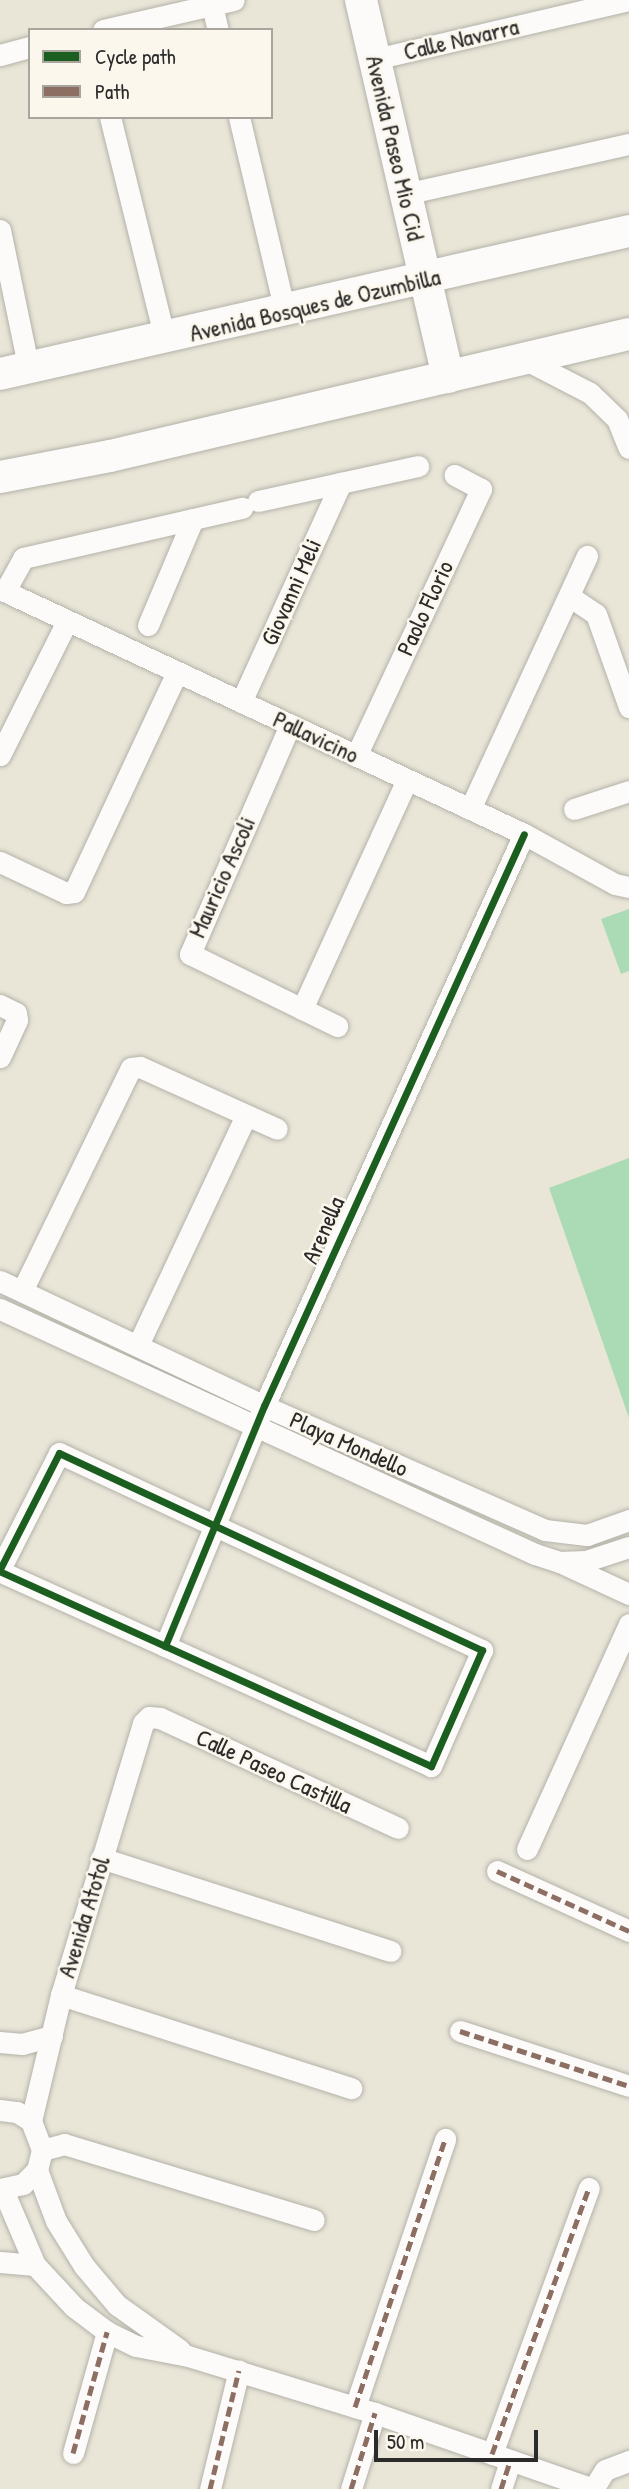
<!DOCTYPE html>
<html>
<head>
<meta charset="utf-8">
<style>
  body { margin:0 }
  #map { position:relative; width:629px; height:2489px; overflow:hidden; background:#e9e6d8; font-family:"Patrick Hand",sans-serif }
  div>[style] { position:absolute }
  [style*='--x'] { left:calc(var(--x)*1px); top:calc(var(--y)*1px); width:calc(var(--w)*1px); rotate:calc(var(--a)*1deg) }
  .green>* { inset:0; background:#abdbb5 }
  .roads { filter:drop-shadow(0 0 2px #b4b2a9) drop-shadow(0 0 2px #b4b2a9) }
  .street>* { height:21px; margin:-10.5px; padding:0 10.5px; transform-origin:10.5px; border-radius:10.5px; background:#fcfbf9 }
  .secondary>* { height:32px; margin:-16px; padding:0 16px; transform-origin:16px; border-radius:16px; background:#fcfbf9 }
  .quiet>* { height:5px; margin-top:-2.5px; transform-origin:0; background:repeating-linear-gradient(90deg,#8d6e63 0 10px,transparent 0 15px) }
  .cycleway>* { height:7px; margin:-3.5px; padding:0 3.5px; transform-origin:3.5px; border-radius:3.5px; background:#1b5e20 }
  span { translate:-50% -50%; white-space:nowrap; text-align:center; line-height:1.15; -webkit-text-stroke:5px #fbf7ec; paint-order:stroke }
  .street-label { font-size:24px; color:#2b2b2b }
  .legend { position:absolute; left:28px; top:28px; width:245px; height:91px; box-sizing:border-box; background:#fbf7ec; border:2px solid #a8a59f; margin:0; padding:9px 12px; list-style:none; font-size:21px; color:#2b2b2b }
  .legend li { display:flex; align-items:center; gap:14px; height:35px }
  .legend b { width:35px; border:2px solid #a8a59f }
  .scale { position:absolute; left:374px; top:2430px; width:164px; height:32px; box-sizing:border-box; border:4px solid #2b2b2b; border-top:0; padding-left:9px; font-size:21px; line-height:24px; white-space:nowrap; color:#2b2b2b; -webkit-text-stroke:5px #fbf7ec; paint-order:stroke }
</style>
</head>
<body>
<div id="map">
  <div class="green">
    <div style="clip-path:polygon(629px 909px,629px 971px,621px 974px,601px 919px)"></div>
    <div style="clip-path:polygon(629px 1158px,629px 1418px,549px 1188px)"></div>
  </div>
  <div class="roads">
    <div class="street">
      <div style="--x:212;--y:5;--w:26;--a:77"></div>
      <div style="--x:103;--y:30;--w:134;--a:-12.9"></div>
      <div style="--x:0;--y:55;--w:31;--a:-15"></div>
      <div style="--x:375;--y:59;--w:261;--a:-13.1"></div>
      <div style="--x:110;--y:117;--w:229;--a:76.1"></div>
      <div style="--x:239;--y:117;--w:199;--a:76.7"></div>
      <div style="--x:405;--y:194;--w:230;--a:-12.6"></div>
      <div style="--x:0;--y:230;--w:143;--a:78.3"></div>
      <div style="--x:524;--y:359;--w:74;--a:27.3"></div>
      <div style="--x:590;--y:393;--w:37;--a:44"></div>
      <div style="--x:617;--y:419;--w:31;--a:68"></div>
      <div style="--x:258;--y:501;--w:164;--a:-12.3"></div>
      <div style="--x:0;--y:589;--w:578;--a:25.06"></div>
      <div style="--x:524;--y:834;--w:104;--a:28.8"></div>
      <div style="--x:615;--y:884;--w:14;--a:12"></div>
      <div style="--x:5;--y:591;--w:38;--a:-61"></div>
      <div style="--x:23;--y:558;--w:225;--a:-12.9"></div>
      <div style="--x:569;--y:596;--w:32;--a:34"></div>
      <div style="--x:596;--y:614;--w:99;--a:70.5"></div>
      <div style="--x:148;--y:625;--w:115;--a:-67"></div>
      <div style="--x:241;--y:702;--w:241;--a:-65.5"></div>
      <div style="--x:290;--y:725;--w:250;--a:113.6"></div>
      <div style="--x:190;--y:954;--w:164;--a:26.1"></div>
      <div style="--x:0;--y:755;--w:150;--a:-63.4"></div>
      <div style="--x:356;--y:756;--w:295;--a:-64.9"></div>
      <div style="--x:481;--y:489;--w:30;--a:-152"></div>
      <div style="--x:470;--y:809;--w:279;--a:-65.2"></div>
      <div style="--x:574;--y:809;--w:58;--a:-18.1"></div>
      <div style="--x:0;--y:862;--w:73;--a:25.2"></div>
      <div style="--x:66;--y:893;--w:8;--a:-7"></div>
      <div style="--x:74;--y:892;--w:243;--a:-64.9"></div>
      <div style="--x:0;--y:1005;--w:18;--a:27"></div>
      <div style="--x:16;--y:1013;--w:7;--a:82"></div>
      <div style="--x:17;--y:1020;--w:41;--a:114.7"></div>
      <div style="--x:302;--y:1009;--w:252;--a:-65.4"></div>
      <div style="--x:0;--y:1281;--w:292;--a:25.3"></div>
      <div style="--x:264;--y:1406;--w:307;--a:23.8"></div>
      <div style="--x:545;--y:1530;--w:42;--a:6.8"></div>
      <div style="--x:587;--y:1535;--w:45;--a:-19.7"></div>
      <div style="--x:22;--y:1291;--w:248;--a:-64"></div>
      <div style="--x:131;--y:1068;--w:9;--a:-6"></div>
      <div style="--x:140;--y:1067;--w:150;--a:24.3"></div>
      <div style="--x:0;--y:1309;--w:588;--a:24.61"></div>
      <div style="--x:535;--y:1554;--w:25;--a:18"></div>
      <div style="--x:559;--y:1562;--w:27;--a:-2"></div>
      <div style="--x:586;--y:1561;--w:45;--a:-18"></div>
      <div style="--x:138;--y:1345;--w:253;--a:-64.8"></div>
      <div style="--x:564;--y:1564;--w:72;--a:24.8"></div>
      <div style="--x:0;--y:1569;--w:130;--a:-63"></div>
      <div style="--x:59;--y:1453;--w:467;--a:25"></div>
      <div style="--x:482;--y:1650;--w:127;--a:113.7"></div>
      <div style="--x:431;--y:1766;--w:473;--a:-155.7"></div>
      <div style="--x:165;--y:1646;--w:260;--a:-67.6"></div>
      <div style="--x:264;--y:1406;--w:628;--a:-65.56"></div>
      <div style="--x:527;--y:1849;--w:247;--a:-65.6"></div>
      <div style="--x:101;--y:1858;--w:304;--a:17.8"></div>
      <div style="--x:497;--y:1871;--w:145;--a:24.4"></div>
      <div style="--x:61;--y:1995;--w:305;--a:17.8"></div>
      <div style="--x:460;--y:2031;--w:178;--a:18"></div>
      <div style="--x:0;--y:2042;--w:22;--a:5"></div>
      <div style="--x:22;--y:2044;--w:31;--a:-15"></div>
      <div style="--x:0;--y:2110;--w:17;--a:7"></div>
      <div style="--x:17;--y:2112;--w:17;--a:33"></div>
      <div style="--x:31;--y:2121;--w:31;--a:69"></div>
      <div style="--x:42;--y:2150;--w:21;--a:104"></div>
      <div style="--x:37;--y:2170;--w:20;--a:135"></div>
      <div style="--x:23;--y:2184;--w:24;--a:168"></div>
      <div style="--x:31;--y:2121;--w:130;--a:-76.6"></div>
      <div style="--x:61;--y:1995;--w:284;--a:-73.2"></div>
      <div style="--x:143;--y:1723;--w:8;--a:-45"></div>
      <div style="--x:149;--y:1717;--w:11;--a:5"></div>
      <div style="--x:160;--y:1718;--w:262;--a:24.8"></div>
      <div style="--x:42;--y:2150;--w:23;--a:-15"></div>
      <div style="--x:64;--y:2144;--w:261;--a:16.9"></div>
      <div style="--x:37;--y:2170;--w:54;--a:69.6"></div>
      <div style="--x:56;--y:2221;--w:53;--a:58.1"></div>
      <div style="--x:84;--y:2266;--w:51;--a:49.8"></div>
      <div style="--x:117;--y:2305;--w:77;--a:35.5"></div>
      <div style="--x:3;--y:2190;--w:82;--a:66.9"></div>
      <div style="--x:35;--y:2265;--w:57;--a:47.1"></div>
      <div style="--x:74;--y:2307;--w:41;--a:37.1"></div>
      <div style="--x:107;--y:2332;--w:32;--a:26"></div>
      <div style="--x:136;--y:2346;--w:53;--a:10.9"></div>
      <div style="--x:188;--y:2356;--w:195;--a:17"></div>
      <div style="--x:375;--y:2413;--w:231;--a:19.2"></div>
      <div style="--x:0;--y:2262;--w:35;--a:5"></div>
      <div style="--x:355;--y:2407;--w:283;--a:-71.4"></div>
      <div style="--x:73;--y:2453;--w:126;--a:-74.3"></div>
      <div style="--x:492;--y:2454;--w:283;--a:-70"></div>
      <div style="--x:210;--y:2489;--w:122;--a:-76.3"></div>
      <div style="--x:351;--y:2489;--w:80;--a:-72.5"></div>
      <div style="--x:501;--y:2489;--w:29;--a:-72"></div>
      <div style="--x:593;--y:2489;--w:22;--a:-58"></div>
      <div style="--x:605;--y:2470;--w:26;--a:-21"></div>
    </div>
    <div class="secondary">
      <div style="--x:361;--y:0;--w:387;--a:77"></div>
      <div style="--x:0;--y:374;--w:645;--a:-12.81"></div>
      <div style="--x:0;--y:477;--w:112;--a:-10.8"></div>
      <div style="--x:110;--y:456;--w:533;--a:-13.23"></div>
    </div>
  </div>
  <div class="quiet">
    <div style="--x:497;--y:1871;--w:145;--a:24.4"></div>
    <div style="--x:460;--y:2031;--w:178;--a:18"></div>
    <div style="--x:355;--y:2407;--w:283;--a:-71.4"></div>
    <div style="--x:73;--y:2453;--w:126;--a:-74.3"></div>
    <div style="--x:492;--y:2454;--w:283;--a:-70"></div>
    <div style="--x:210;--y:2489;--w:122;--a:-76.3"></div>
    <div style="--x:351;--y:2489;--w:80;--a:-72.5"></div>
    <div style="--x:501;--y:2489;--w:29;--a:-72"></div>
  </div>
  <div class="cycleway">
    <div style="--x:0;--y:1569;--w:130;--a:-63"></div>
    <div style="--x:59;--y:1453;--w:467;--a:25"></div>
    <div style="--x:482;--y:1650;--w:127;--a:113.7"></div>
    <div style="--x:431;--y:1766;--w:473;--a:-155.7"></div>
    <div style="--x:165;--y:1646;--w:260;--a:-67.6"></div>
    <div style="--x:264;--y:1406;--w:628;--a:-65.56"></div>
  </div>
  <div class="street-label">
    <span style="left:461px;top:39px;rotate:-13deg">Calle Navarra</span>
    <span style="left:395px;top:148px;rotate:77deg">Avenida Paseo Mio Cid</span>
    <span style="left:315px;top:305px;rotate:-13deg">Avenida Bosques de Ozumbilla</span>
    <span style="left:291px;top:592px;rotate:-66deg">Giovanni Meli</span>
    <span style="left:425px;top:608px;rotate:-65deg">Paolo Florio</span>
    <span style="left:316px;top:737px;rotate:25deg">Pallavicino</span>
    <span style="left:222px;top:877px;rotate:-66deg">Mauricio Ascoli</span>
    <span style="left:323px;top:1230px;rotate:-66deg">Arenella</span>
    <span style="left:349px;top:1444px;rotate:24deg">Playa Mondello</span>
    <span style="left:274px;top:1771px;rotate:25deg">Calle Paseo Castilla</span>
    <span style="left:84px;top:1917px;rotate:-73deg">Avenida Atotol</span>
  </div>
  <ul class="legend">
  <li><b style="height:9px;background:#1b5e20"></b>Cycle path</li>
  <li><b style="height:9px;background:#8d6e63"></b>Path</li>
  </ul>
  <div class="scale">50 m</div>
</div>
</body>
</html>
